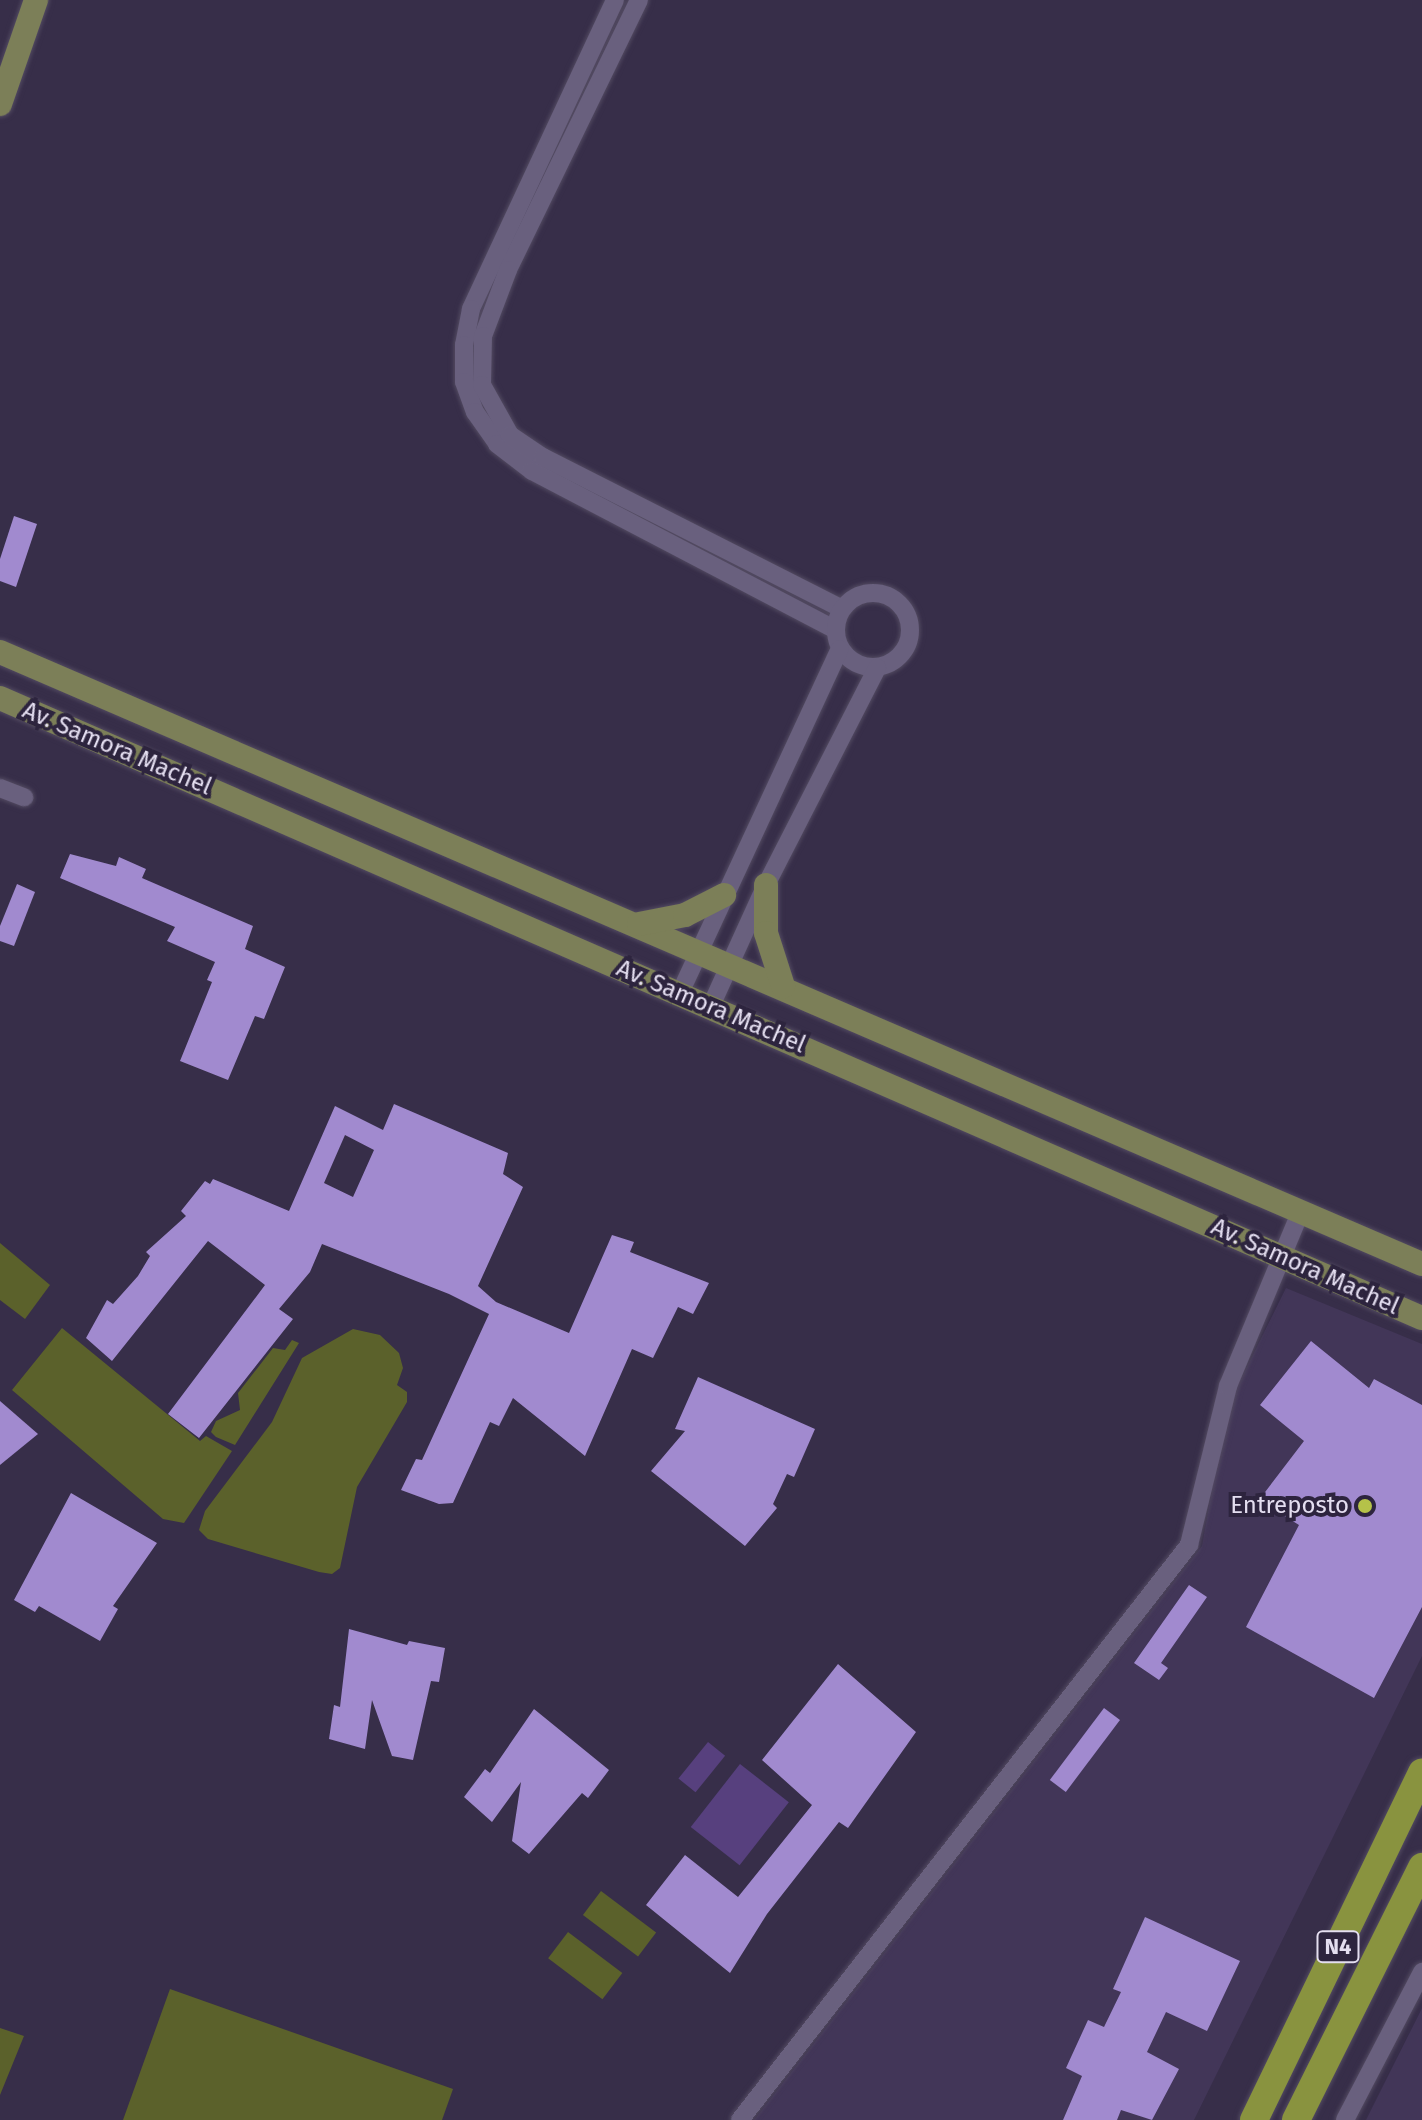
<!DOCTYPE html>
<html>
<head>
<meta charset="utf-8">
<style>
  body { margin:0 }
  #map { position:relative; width:1422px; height:2120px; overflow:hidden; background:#372e49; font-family:"Fira Sans",sans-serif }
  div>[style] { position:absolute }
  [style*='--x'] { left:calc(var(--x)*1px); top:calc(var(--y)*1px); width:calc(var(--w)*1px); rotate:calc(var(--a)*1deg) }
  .built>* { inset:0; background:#423658 }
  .green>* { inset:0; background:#5b612b; transform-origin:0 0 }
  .water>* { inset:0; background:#57407e; transform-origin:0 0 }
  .building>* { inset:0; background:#a18acf; transform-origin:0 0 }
  .roads { filter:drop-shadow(0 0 2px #524a61) drop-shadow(0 0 2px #524a61) }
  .minor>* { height:18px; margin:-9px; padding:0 9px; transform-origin:9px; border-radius:9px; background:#69607e }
  .minor>.ring { margin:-9px; padding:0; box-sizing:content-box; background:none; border:18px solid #69607e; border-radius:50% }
  .major>* { height:24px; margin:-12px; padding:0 12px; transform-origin:12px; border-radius:12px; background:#7c7f58 }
  .highway>* { height:28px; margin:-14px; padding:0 14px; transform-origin:14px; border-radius:14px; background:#89933f }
  .dots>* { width:22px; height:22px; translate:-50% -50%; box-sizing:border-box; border:4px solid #2d243e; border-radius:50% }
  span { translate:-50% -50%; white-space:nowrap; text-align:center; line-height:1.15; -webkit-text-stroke:8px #2d243e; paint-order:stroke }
  .shield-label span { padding:2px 6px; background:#2d243e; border:2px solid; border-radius:6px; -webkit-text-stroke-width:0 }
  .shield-label { font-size:22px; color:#e4def0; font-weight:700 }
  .street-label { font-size:24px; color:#e4def0 }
  .poi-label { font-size:24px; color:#e4def0 }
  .right { translate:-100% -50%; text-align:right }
</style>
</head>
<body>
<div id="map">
  <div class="built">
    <div style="clip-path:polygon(1286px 1288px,1422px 1344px,1422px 1656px,1194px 2120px,754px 2120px,1202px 1546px,1226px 1409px)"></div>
    <div style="clip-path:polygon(1422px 2008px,1422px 2120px,1366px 2120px)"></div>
  </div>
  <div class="green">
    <div style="clip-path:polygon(0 1243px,50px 1285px,25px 1319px,0 1300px)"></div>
    <div style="clip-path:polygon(62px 1328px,200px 1441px,206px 1436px,232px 1451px,184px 1523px,163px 1519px,12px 1390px)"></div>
    <div style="clip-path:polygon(353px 1329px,380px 1335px,399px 1353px,403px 1368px,397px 1385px,407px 1392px,407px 1402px,357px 1487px,340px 1568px,332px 1574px,319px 1572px,208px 1539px,199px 1530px,205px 1511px,272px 1422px,302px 1358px)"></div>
    <div style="clip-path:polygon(292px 1340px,299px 1343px,235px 1445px,216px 1437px,211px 1432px,216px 1421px,240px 1410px,238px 1393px,273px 1348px,285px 1350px)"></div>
    <div style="left:601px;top:1891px;width:69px;height:30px;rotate:37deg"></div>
    <div style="left:568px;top:1932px;width:68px;height:33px;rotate:37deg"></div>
    <div style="clip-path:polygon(170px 1989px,453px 2089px,442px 2120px,123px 2120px)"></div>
    <div style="clip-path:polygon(0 2028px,24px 2036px,0 2095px)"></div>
  </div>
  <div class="water">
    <div style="left:708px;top:1742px;width:22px;height:47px;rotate:39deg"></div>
    <div style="left:740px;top:1764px;width:62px;height:80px;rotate:38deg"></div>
  </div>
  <div class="building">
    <div style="clip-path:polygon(14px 516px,37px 524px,16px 587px,0 581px,0 559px)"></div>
    <div style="clip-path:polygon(70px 854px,116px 866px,119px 857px,146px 869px,142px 878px,253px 926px,245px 949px,285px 967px,264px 1019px,255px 1016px,228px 1080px,180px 1061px,212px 982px,207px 980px,215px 962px,167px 941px,175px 927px,60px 878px)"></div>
    <div style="clip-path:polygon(17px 884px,35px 892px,14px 946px,0 941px,0 926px)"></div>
    <div style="clip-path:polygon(evenodd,394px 1104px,508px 1153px,503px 1174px,523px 1187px,478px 1286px,496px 1302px,569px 1333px,612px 1235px,634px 1242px,630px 1252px,709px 1283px,693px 1314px,678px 1307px,653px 1358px,632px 1349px,585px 1456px,513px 1398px,499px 1426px,490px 1422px,453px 1503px,439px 1504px,401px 1490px,416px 1459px,422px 1460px,489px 1314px,449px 1294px,322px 1244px,310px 1272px,279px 1309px,293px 1319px,199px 1438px,168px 1414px,265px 1285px,208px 1241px,112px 1361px,86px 1338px,107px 1300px,113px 1304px,138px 1276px,150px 1256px,146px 1252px,186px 1216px,181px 1211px,205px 1181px,210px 1184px,213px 1179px,289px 1211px,335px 1106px,383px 1130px,394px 1104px,345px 1135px,374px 1150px,353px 1197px,324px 1183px,345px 1135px)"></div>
    <div style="clip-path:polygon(1311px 1341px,1369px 1388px,1374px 1379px,1422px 1405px,1422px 1607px,1374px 1698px,1246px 1627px,1299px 1525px,1259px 1500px,1304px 1441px,1260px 1405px)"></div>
    <div style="clip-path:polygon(698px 1377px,815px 1429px,794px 1477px,787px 1474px,773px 1504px,777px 1508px,745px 1546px,651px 1471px,685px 1431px,675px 1429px)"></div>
    <div style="clip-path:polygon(0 1401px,38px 1434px,0 1465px)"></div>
    <div style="clip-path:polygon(71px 1493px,157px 1543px,113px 1606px,118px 1609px,100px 1641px,39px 1606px,35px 1612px,14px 1600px)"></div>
    <div style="clip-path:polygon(1189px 1585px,1207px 1597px,1161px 1663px,1168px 1668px,1159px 1680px,1134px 1663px)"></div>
    <div style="clip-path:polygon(349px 1629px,407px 1645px,409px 1641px,445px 1648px,439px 1682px,431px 1681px,413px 1760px,392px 1756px,372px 1700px,365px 1749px,329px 1739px,334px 1705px,340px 1707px)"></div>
    <div style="clip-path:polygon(838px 1664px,916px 1732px,848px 1828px,839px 1822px,767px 1914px,730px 1973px,646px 1905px,685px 1855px,738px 1897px,812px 1805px,762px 1760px)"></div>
    <div style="left:1104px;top:1708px;width:20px;height:90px;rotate:37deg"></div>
    <div style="clip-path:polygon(534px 1709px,609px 1770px,588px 1798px,582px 1793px,529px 1854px,512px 1841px,521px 1782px,492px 1822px,464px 1797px,485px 1769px,490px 1773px)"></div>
    <div style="clip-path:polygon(1145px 1917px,1240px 1961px,1207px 2031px,1166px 2012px,1147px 2052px,1179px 2069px,1152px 2120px,1121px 2110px,1117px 2120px,1063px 2120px,1082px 2076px,1066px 2068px,1088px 2020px,1104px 2027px,1121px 1992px,1113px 1989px)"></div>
  </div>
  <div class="roads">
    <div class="minor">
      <div style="--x:615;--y:0;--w:341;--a:115"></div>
      <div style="--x:471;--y:309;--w:37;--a:101"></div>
      <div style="--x:464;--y:345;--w:37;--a:90"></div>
      <div style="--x:464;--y:382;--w:32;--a:70"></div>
      <div style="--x:475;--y:412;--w:39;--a:55"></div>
      <div style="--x:497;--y:444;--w:44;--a:37.6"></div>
      <div style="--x:532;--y:471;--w:341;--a:27.6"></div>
      <div style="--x:639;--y:0;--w:300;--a:115.9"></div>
      <div style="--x:508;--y:270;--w:71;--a:110.7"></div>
      <div style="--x:483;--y:336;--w:49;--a:91.2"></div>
      <div style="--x:482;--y:385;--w:57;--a:60.8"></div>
      <div style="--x:510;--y:435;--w:40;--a:34"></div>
      <div style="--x:543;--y:457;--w:334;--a:26.9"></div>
      <div class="ring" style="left:836px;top:593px;width:56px;height:56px"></div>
      <div style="--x:0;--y:788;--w:26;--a:21"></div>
      <div style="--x:680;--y:993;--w:379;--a:-65.1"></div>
      <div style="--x:711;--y:1006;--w:133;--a:-65.6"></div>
      <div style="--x:766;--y:885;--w:244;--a:-62.9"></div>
      <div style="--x:740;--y:2120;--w:730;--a:-52.01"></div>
      <div style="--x:1189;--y:1545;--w:164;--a:-76.2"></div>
      <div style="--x:1228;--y:1386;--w:190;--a:-67.4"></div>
      <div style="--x:1345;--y:2120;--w:167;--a:-62.5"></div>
    </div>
    <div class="major">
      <div style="--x:0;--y:104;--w:110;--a:-70.9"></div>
      <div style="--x:0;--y:652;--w:1548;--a:23.29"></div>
      <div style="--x:0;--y:698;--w:1551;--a:23.56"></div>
      <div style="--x:766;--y:885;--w:48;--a:90"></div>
      <div style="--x:766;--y:933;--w:56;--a:72.2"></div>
      <div style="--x:639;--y:924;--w:47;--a:-11.1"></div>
      <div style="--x:685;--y:915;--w:44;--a:-27.1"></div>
    </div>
    <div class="highway">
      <div style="--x:1254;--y:2120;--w:386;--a:-64.2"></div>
      <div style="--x:1296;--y:2120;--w:283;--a:-63.5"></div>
    </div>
  </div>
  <div class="dots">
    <div style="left:1365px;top:1506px;background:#b5c249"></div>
  </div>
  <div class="shield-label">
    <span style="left:1338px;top:1947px">N4</span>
  </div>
  <div class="street-label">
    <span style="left:117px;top:749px;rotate:23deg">Av. Samora Machel</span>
    <span style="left:711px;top:1007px;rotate:23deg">Av. Samora Machel</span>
    <span style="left:1305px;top:1267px;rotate:24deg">Av. Samora Machel</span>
  </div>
  <div class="poi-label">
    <span class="right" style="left:1349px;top:1506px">Entreposto</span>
  </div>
</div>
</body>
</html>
